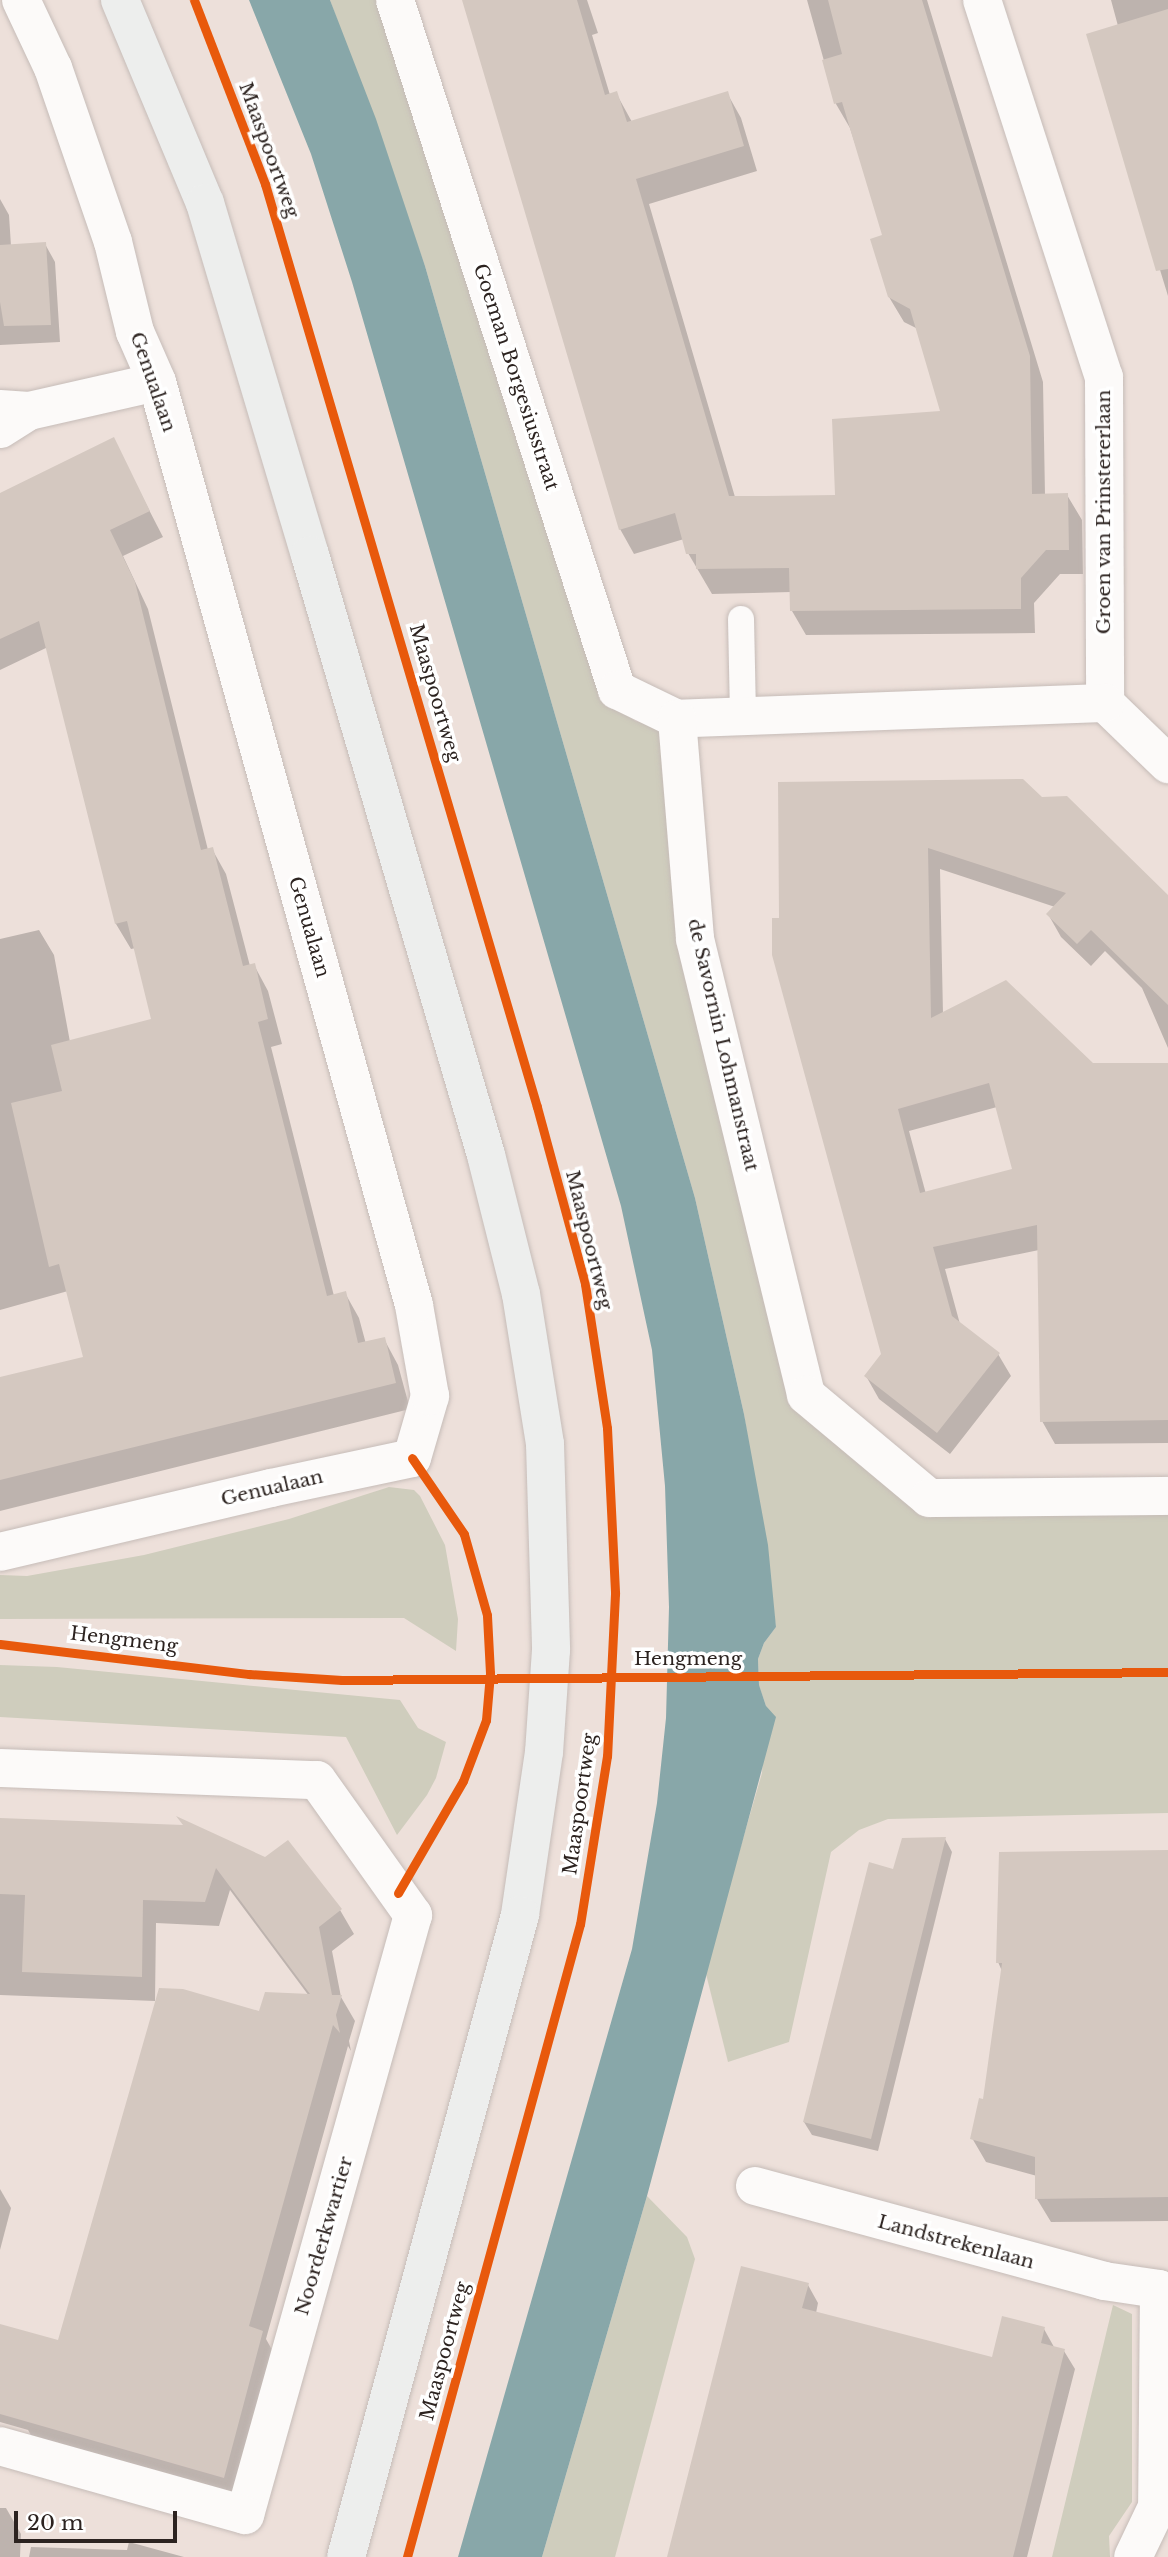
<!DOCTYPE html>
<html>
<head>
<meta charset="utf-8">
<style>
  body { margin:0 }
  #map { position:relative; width:1168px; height:2557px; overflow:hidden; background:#ede0da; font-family:"Libre Baskerville",serif }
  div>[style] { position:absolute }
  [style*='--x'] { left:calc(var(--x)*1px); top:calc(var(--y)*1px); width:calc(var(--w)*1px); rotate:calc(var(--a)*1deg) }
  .green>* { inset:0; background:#cfcdbd }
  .water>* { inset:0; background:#88a7a9 }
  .shadow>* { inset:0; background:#0003 }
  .building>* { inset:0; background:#d4c8c0 }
  .roads { filter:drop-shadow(0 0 2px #c6bcb8) drop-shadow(0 0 2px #c6bcb8) }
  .lane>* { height:26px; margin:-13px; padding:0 13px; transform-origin:13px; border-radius:13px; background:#fcfaf9 }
  .street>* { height:38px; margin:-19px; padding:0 19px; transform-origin:19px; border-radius:19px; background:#fcfaf9 }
  .secondary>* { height:38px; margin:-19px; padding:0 19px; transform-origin:19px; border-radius:19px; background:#edeeed }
  .cycleway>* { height:9px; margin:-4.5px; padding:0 4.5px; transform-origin:4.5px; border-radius:4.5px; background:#e8590c }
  span { translate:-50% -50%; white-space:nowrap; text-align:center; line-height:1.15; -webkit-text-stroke:7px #fff; paint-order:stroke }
  .street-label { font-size:19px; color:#2c2320 }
  .scale { position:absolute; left:14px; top:2511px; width:163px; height:32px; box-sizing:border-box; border:4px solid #2c2320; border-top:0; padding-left:9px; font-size:21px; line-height:24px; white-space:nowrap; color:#2c2320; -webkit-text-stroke:5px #fff; paint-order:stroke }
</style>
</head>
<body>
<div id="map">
  <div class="green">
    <div style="clip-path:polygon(330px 0,391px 0,607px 700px,635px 721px,662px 728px,775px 1328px,889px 1487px,1168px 1496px,1168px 1813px,888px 1819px,859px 1830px,831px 1852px,789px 2042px,728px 2062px,705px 1970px,762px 1773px,766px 1706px,759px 1686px,758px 1659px,764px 1643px,776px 1627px,744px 1414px,695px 1198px,425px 266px)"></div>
    <div style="clip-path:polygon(389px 1487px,414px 1490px,420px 1496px,445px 1545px,458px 1619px,456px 1651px,404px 1618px,0 1619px,0 1575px,27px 1576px,144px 1555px,289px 1519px)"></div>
    <div style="clip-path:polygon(0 1665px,57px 1667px,400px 1700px,418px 1728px,446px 1742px,436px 1778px,427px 1795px,397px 1835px,346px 1737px,0 1717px)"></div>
    <div style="clip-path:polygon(647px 2196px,687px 2237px,695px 2259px,615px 2557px,542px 2557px)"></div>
    <div style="clip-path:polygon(1113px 2305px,1132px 2314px,1132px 2502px,1109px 2536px,1110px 2557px,1052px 2557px)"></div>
  </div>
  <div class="water">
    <div style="clip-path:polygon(249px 0,330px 0,376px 119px,425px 266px,695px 1198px,744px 1414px,768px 1545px,776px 1627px,764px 1643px,758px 1659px,759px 1685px,766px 1706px,776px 1717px,647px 2196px,542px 2557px,458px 2557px,632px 1949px,657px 1803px,666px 1718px,669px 1607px,665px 1486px,652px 1350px,621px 1206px,352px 282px,311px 154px)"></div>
  </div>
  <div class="shadow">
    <div style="clip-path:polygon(464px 0,587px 0,598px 33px,592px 35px,610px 95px,616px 93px,632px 122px,727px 93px,741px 118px,757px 171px,649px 204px,735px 497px,837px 496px,943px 413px,918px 329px,904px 322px,889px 297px,885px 236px,850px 128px,836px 104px,807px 0,927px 0,1043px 382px,1045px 495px,1067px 495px,1082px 520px,1083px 574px,1060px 574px,1034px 603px,1035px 633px,806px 635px,792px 611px,791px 592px,712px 594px,688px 553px,684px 539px,634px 554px,620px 529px)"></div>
    <div style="clip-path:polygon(1111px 0,1168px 0,1168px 296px,1088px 35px,1118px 26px)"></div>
    <div style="clip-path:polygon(0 199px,9px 215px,11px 246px,45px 244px,55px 262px,60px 342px,0 345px)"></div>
    <div style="clip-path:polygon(113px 440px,163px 537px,123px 556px,148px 609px,208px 850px,212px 849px,226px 874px,250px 966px,254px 965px,268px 991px,282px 1044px,271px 1047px,334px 1296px,345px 1293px,359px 1318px,366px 1344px,384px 1339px,398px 1365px,410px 1409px,0 1511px,0 1380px,85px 1359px,68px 1291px,0 1310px,0 939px,39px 930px,54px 955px,70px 1042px,153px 1020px,136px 948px,131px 949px,116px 924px,48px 647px,0 670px,0 494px)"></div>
    <div style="clip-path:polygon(evenodd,780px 783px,1041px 799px,1168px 897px,1168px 1048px,1142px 988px,1105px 951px,1091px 966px,1061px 937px,1048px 914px,1055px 907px,940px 869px,943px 1014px,1092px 1065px,1168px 1065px,1168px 1443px,1055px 1444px,1042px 1421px,1039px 1250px,945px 1269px,960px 1324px,998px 1354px,1011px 1376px,950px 1454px,879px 1399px,866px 1376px,883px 1355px,781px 920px,780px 783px,997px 1107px,1014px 1171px,926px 1194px,909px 1131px,997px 1107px)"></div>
    <div style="clip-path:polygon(0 1820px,185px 1827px,340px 1910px,354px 1934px,332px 1951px,341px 1997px,355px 2021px,349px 2041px,351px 2051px,348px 2046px,266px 2339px,276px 2357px,237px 2501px,36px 2444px,28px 2430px,0 2422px,0 2325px,59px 2342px,260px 2013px,309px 1996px,230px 1890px,219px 1926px,156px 1923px,155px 2001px,0 1995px)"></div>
    <div style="clip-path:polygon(945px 1839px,952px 1852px,878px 2151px,812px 2135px,804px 2122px,895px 1871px)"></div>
    <div style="clip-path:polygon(1168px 1852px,1168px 2221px,1051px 2222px,1037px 2199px,1037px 2176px,986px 2162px,972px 2138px,985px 2101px,1002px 1971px,998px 1962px)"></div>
    <div style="clip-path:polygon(0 2189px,11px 2208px,0 2250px)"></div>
    <div style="clip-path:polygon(808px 2285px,818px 2303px,816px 2313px,993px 2359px,1044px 2329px,1054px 2347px,1064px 2351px,1075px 2369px,1027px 2557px,669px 2557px)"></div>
    <div style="clip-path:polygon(0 2508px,6px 2508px,21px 2534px,20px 2557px,0 2557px)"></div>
    <div style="clip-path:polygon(129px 2542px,184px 2557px,29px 2557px,31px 2547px,127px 2550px)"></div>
  </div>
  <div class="building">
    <div style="clip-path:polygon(462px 0,577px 0,605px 95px,617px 91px,627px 122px,728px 91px,744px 146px,636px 179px,729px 496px,765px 496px,835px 495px,832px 419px,940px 411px,910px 309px,888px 297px,870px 239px,882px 235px,842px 102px,834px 104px,822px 60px,842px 54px,828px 0,922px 0,1030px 356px,1032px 494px,1068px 493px,1069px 550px,1046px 550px,1021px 578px,1021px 609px,790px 611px,789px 568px,696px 569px,696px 554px,686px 554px,675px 513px,619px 530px)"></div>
    <div style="clip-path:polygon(1168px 9px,1168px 269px,1156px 271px,1086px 34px)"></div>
    <div style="clip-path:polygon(46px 242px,51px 325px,4px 326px,0 302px,0 245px)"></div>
    <div style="clip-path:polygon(114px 437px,150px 511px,110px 530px,135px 582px,201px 850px,213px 847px,243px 966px,255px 963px,268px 1019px,258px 1022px,327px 1296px,346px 1291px,358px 1343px,385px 1337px,396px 1383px,0 1480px,0 1377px,83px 1357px,59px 1264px,49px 1267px,11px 1103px,62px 1091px,51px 1045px,151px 1019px,127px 921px,115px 924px,39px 621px,0 639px,0 493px)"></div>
    <div style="clip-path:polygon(evenodd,1023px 779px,1042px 797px,1067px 796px,1168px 895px,1168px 1005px,1091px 930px,1077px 944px,1046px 914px,1066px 893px,928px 848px,931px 1018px,1006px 980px,1093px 1063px,1168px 1063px,1168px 1420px,1040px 1422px,1037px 1225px,933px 1247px,952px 1316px,1000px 1353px,937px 1433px,864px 1376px,881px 1354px,772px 955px,772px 918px,779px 918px,778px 782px,1023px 779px,989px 1083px,1012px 1169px,920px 1193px,898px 1109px,989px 1083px)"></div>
    <div style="clip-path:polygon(176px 1816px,265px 1857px,288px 1840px,342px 1909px,319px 1927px,332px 1995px,342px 1995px,336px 2015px,340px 2033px,333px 2025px,249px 2326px,263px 2331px,224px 2478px,0 2414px,0 2324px,58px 2340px,159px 1988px,183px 1989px,259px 2011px,265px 1992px,310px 1994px,216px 1868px,205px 1902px,143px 1900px,142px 1977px,22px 1972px,25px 1895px,0 1894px,0 1818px,183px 1825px)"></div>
    <div style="clip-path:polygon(946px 1837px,871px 2139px,803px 2122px,869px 1862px,893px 1869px,902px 1838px)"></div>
    <div style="clip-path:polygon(1168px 1850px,1168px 2197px,1035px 2199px,1035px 2157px,970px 2139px,979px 2098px,983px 2099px,1002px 1963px,996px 1963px,999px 1852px)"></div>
    <div style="clip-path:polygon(741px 2266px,809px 2283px,802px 2308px,992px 2357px,1002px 2316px,1045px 2327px,1041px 2343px,1065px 2349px,1013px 2557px,667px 2557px)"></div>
  </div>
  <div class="roads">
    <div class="lane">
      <div style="--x:741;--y:619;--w:97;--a:88.8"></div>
    </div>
    <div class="street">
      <div style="--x:395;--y:0;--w:725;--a:72.16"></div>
      <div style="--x:617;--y:690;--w:67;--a:25.8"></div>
      <div style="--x:982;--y:0;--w:396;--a:72.1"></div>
      <div style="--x:1104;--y:377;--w:326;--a:89.8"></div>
      <div style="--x:1105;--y:703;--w:88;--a:44.1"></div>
      <div style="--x:0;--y:409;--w:29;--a:4"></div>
      <div style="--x:29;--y:411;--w:34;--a:148"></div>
      <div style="--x:29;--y:411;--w:131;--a:-12.8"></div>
      <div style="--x:1105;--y:703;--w:428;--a:177.9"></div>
      <div style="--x:677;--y:719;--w:221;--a:85.3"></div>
      <div style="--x:695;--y:939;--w:469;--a:76.3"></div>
      <div style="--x:806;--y:1395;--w:160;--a:39.9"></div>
      <div style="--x:929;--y:1498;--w:239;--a:-0.5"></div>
      <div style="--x:0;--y:1552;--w:278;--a:-13.3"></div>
      <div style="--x:271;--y:1488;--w:144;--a:-12"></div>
      <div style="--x:412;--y:1458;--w:65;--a:-73.8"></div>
      <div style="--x:430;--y:1396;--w:92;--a:-100"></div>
      <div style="--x:414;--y:1305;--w:958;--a:-105.56"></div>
      <div style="--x:157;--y:382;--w:55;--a:-113.7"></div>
      <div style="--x:135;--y:332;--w:93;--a:-103.7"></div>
      <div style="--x:113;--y:242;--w:184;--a:-109"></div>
      <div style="--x:53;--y:68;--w:75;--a:-115.2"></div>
      <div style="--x:0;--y:1768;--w:317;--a:2.2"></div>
      <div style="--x:317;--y:1780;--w:166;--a:54.6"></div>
      <div style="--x:413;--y:1915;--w:623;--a:105.64"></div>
      <div style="--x:245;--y:2515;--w:255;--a:-164.3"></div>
      <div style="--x:755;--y:2186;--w:362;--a:15.2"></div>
      <div style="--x:1104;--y:2281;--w:56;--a:8.3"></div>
      <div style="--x:1159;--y:2289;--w:218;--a:90.5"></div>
      <div style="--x:1157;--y:2507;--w:55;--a:115.6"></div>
    </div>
    <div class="secondary">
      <div style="--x:120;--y:0;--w:220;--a:67.3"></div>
      <div style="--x:205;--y:203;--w:367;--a:73.4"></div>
      <div style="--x:310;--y:555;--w:625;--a:73.65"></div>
      <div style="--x:486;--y:1155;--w:143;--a:75.9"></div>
      <div style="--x:521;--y:1294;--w:152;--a:80.9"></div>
      <div style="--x:545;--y:1444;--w:206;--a:88.3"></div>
      <div style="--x:551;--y:1650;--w:102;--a:93.9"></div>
      <div style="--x:544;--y:1752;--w:165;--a:98.4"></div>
      <div style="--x:520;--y:1915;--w:665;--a:105.16"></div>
    </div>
  </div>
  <div class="cycleway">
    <div style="--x:194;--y:0;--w:197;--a:68.9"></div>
    <div style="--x:265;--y:184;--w:962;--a:73.58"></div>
    <div style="--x:537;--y:1107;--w:183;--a:74.8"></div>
    <div style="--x:585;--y:1284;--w:146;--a:81.3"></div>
    <div style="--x:607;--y:1428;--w:166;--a:87.2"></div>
    <div style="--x:615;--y:1594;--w:162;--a:92.8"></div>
    <div style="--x:607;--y:1756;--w:170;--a:99.1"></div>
    <div style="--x:580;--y:1924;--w:656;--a:105.29"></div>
    <div style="--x:0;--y:1644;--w:251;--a:6.9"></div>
    <div style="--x:249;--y:1674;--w:93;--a:3.7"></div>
    <div style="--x:342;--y:1680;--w:826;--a:-0.55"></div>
    <div style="--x:398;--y:1893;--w:129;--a:-59.9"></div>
    <div style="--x:463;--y:1781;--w:65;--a:-69.3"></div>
    <div style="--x:486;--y:1720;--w:47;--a:-85.1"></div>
    <div style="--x:490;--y:1673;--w:58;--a:-93"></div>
    <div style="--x:487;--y:1615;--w:84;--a:-105.9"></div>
    <div style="--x:464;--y:1534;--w:92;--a:-124.4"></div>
  </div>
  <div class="street-label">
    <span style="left:269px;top:150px;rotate:70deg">Maaspoortweg</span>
    <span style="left:516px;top:377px;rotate:72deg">Goeman Borgesiusstraat</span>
    <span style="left:153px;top:382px;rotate:71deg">Genualaan</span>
    <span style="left:1104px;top:512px;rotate:-90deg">Groen van Prinstererlaan</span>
    <span style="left:435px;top:693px;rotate:74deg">Maaspoortweg</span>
    <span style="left:309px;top:927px;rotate:74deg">Genualaan</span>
    <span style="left:723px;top:1045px;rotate:77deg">de Savornin Lohmanstraat</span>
    <span style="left:589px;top:1240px;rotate:76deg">Maaspoortweg</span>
    <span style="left:272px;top:1488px;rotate:-13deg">Genualaan</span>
    <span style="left:124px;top:1640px;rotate:7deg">Hengmeng</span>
    <span style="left:688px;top:1659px">Hengmeng</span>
    <span style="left:580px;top:1804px;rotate:-82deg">Maaspoortweg</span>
    <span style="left:324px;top:2236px;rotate:-74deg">Noorderkwartier</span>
    <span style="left:956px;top:2242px;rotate:15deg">Landstrekenlaan</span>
    <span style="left:445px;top:2351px;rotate:-75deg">Maaspoortweg</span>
  </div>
  <div class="scale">20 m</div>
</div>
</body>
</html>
